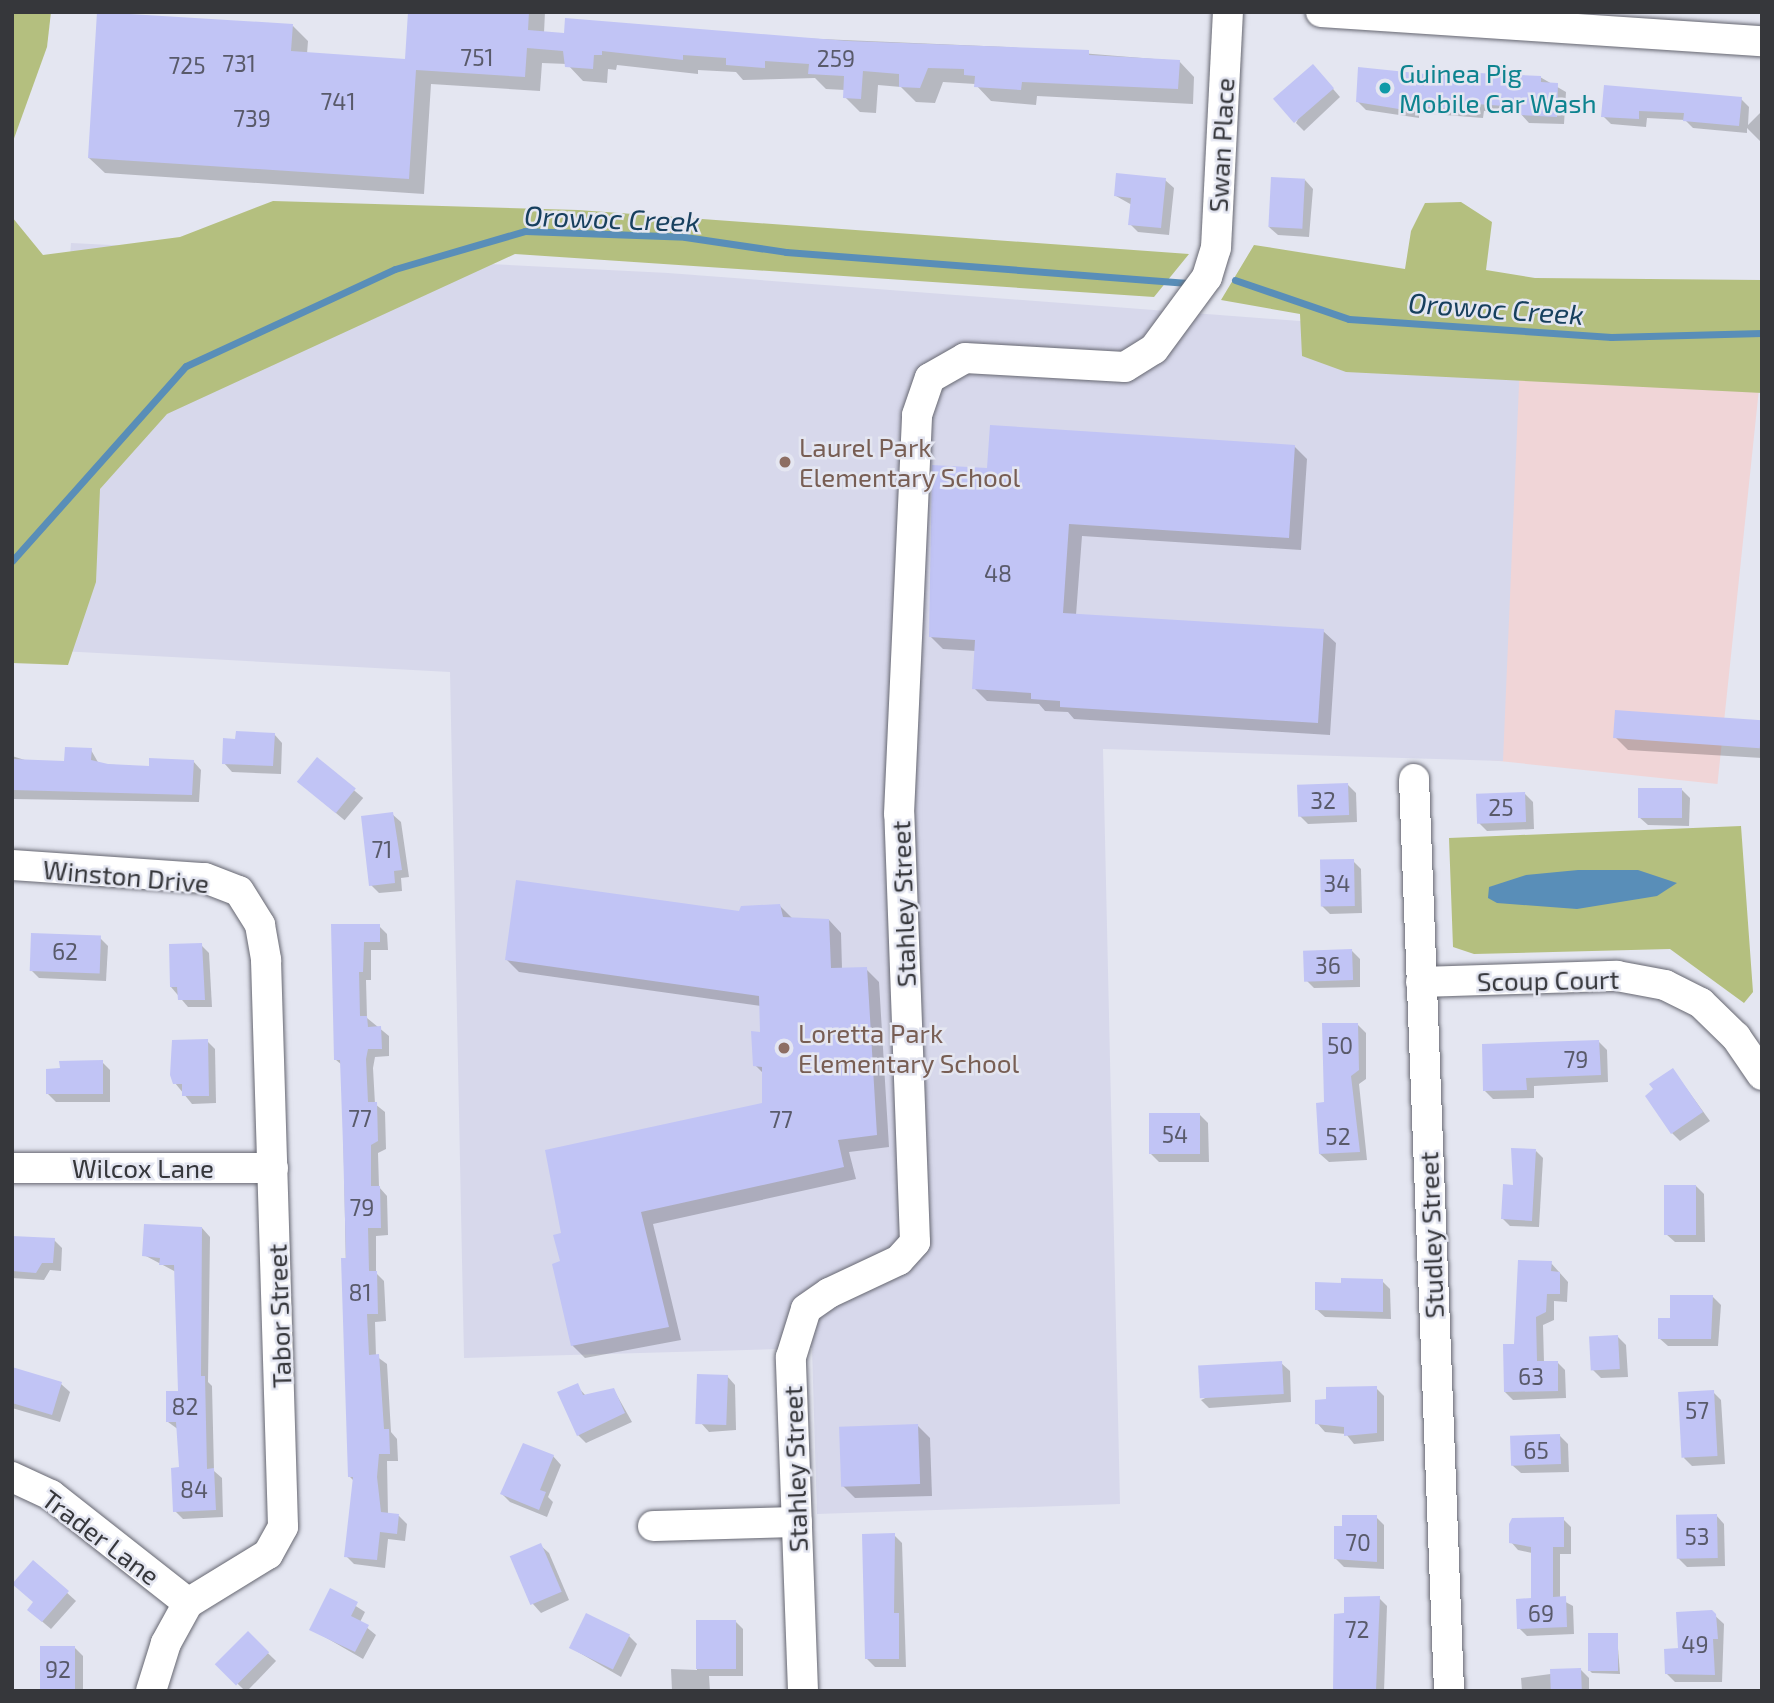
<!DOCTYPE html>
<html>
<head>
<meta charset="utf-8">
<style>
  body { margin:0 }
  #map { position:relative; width:1774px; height:1703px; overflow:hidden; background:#e4e6f1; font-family:"Exo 2",sans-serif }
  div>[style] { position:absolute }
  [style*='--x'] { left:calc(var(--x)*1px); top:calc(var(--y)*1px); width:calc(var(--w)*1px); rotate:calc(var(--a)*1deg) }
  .industrial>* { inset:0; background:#f0d5d7; transform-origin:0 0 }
  .built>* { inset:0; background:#d7d8eb }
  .forest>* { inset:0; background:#b4bf7f }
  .water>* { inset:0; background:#598eb8 }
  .shadow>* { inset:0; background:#0003; transform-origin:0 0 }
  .stream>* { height:7px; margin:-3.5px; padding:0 3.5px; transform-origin:3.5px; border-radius:3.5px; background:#598eb8 }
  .building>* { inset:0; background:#c1c4f5; transform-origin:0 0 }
  .roads { filter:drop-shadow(0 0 2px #666771) drop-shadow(0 0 2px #666771) }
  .minor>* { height:30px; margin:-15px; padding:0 15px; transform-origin:15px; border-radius:15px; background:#fff }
  .dots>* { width:19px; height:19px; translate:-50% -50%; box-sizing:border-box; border:4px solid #e4e6f1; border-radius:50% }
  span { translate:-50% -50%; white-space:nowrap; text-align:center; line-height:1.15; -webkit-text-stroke:5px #e4e6f1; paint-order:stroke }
  .number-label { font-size:23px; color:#595a6a }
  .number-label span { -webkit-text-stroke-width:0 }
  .culture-label { font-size:26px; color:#0d838f }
  .left { translate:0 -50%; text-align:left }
  .street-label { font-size:26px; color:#36373b }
  .education-label { font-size:26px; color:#785e54 }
  .water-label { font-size:28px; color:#17405e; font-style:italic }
  .frame { position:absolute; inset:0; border:14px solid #36373b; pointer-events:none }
</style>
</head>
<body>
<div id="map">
  <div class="industrial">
    <div style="left:1521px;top:338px;width:242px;height:423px;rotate:6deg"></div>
  </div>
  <div class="built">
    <div style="clip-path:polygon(71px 243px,668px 273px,1521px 338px,1503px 761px,1103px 749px,1120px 1504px,817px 1514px,812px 1348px,464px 1358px,450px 672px,42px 650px)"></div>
  </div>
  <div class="forest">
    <div style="clip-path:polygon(12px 12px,51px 12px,47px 47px,12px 144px)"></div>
    <div style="clip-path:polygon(273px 201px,578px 210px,1189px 254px,1154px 297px,515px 254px,167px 414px,100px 489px,96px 582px,68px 665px,12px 663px,12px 217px,43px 255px,180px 237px)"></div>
    <div style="clip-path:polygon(1461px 202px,1492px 222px,1486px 270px,1535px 278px,1762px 280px,1762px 393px,1346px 372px,1302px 356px,1300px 314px,1221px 300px,1254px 245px,1405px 269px,1411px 231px,1425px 203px)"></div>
    <div style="clip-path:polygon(1741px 826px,1753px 992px,1744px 1003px,1670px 949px,1474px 954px,1453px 947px,1449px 838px)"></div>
  </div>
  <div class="water">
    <div style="clip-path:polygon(1578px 870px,1638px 870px,1677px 883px,1657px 896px,1577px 909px,1497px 903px,1488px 898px,1489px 887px,1526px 875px)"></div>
  </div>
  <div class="shadow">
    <div style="clip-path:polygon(410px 12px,545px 12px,544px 33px,728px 35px,1007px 47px,1179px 61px,1194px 77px,1193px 104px,1037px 96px,1036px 105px,991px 101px,975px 84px,943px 82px,935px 103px,916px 102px,901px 87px,878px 85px,876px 113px,860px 112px,845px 97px,845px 90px,826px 89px,815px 78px,743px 80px,736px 72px,698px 70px,698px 74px,617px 65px,616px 70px,608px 69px,607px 83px,583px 81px,567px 64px,542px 63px,540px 91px,431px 84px,424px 194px,105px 173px,89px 158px,293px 26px,308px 41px,307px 54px,407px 61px)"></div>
    <div style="clip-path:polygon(1321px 75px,1340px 97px,1304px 131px,1296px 123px)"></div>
    <div style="clip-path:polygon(1437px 76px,1540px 77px,1566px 92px,1564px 124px,1529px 123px,1520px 113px,1484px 111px,1483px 118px,1419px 113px,1419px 118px,1366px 110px,1358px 102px)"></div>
    <div style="clip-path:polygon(1605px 87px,1741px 99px,1749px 107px,1748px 125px,1762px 111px,1762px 143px,1747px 128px,1747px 133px,1693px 128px,1685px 120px,1647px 118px,1646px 127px,1611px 124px,1603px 116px)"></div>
    <div style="clip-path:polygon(1165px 180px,1174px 188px,1169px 235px,1138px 232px,1130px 224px,1132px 205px,1116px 196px)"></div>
    <div style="clip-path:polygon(1305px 180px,1313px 189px,1309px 237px,1278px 235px,1269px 227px)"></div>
    <div style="clip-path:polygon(1294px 446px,1307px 459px,1301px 550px,1082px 536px,1076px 615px,1323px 631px,1336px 643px,1330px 735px,1074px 719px,1068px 712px,1045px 711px,1039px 704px,987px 701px,974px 688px,976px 651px,943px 649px,930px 636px,988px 470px)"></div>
    <div style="clip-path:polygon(1762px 721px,1762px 758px,1628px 750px,1616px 738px)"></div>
    <div style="clip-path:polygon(274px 734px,282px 743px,281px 774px,232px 772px,224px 763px,237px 740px)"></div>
    <div style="clip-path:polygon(91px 750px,99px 764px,150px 767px,193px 761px,201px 770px,199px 802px,12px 799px,12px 756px,28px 761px,66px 763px)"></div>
    <div style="left:318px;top:760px;width:59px;height:29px;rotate:40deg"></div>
    <div style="clip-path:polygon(1348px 785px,1356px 793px,1357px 822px,1308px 824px,1299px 815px)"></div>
    <div style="clip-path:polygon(1682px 790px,1690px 798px,1689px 826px,1648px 825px,1639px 817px)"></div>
    <div style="clip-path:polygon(1525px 794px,1533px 802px,1534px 829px,1487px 831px,1479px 823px)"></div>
    <div style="clip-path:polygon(392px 814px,401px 822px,409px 877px,401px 878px,402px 891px,379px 893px,371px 885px)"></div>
    <div style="clip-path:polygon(1353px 861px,1361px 869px,1362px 913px,1330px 914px,1322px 906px)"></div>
    <div style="clip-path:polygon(780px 906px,793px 919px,829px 920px,841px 933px,842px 969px,866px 969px,879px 982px,889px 1147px,849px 1152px,856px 1179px,653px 1224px,681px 1340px,585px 1358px,572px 1345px,563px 1234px,764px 1104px,764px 1074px,755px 1065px,762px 1034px,761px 1006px,519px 972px,506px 959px)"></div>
    <div style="clip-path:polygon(332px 926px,379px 926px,387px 934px,388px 950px,371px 950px,371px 980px,366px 980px,367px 1018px,389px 1036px,389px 1056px,375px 1057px,373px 1068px,375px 1104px,385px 1112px,386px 1149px,378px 1153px,379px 1187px,387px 1196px,388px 1235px,376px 1236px,376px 1273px,384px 1281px,386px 1321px,375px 1322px,376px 1356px,387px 1364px,391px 1432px,397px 1439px,398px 1461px,387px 1461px,388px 1515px,399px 1516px,407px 1524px,405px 1541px,388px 1539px,385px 1568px,354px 1564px,346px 1556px,354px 1481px,350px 1477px,342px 1065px,336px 1060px)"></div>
    <div style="clip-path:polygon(100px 938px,108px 946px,106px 981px,39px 978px,31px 970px)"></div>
    <div style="clip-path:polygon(201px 945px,209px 953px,212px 1007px,188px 1007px,171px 987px)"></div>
    <div style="clip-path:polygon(1352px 951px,1360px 959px,1360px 987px,1314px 988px,1306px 980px)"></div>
    <div style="clip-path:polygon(1358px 1025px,1366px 1033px,1366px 1079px,1359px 1084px,1367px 1160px,1329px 1162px,1320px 1154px,1326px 1104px)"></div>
    <div style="clip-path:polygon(207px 1041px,215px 1049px,216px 1103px,192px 1104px,175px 1083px)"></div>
    <div style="clip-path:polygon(1599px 1042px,1607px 1050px,1608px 1082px,1534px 1086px,1534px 1098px,1493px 1099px,1485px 1091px)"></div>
    <div style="clip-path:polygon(102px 1062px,110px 1070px,110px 1102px,56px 1102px,48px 1094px)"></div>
    <div style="clip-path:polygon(1673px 1070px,1710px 1121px,1680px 1141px,1672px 1133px)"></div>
    <div style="clip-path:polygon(1200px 1115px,1208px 1123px,1209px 1162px,1159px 1162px,1151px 1154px)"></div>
    <div style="clip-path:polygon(1536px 1151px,1543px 1158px,1539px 1227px,1510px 1226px,1503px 1219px)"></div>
    <div style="clip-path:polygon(1696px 1186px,1704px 1194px,1705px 1242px,1675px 1242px,1666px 1234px)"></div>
    <div style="clip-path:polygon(202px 1228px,210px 1237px,208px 1382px,212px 1386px,214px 1471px,222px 1478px,223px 1517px,183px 1519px,175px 1511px,181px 1469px,179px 1430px,168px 1422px,180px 1393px,176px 1272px,144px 1255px)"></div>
    <div style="clip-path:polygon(12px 1238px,54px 1240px,62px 1248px,61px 1271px,50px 1270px,44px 1280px,12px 1278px)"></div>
    <div style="clip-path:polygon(1551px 1263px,1568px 1282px,1567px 1302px,1554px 1301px,1554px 1320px,1543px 1325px,1544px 1362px,1557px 1362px,1565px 1370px,1566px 1398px,1513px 1400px,1505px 1392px,1516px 1346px)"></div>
    <div style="clip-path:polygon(1382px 1281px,1390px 1289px,1391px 1319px,1325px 1317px,1316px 1309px,1317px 1284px)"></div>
    <div style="clip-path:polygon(1712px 1296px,1721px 1305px,1718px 1346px,1668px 1346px,1659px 1338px,1672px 1320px)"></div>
    <div style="clip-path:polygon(1618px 1337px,1626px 1345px,1628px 1377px,1601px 1378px,1593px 1370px)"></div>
    <div style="clip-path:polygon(1281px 1363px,1290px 1371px,1291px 1402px,1209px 1408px,1201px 1400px)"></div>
    <div style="clip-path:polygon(12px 1369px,61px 1384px,70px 1392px,60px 1422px,12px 1408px)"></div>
    <div style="clip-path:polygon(727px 1376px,735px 1385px,736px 1430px,709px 1432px,701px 1423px)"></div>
    <div style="clip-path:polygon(577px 1386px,586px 1396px,614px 1390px,632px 1422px,586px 1443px,578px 1435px)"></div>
    <div style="clip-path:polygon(1376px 1388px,1384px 1396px,1384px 1441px,1354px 1444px,1346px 1434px,1325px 1432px,1317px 1423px)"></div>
    <div style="clip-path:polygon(1713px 1392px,1721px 1400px,1725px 1464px,1692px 1466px,1684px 1458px)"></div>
    <div style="clip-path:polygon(917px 1425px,930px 1438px,932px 1496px,855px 1498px,842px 1485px)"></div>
    <div style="clip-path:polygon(1560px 1436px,1568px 1444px,1569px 1472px,1521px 1473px,1512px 1465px)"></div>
    <div style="clip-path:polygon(553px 1456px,561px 1465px,548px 1497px,553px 1502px,547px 1517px,510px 1502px,502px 1494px)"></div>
    <div style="clip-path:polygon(1716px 1515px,1724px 1524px,1725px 1566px,1687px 1567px,1678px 1558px)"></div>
    <div style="clip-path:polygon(1376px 1517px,1384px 1525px,1384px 1569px,1344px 1567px,1335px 1558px,1344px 1528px)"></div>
    <div style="clip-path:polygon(1563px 1519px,1571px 1527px,1571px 1554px,1560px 1554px,1560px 1599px,1573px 1606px,1574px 1634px,1527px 1636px,1519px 1628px,1533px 1600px,1532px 1553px,1518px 1550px,1511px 1542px)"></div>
    <div style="clip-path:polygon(894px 1535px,902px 1543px,906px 1667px,875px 1667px,867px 1659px)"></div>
    <div style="clip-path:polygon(540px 1545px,549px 1553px,569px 1600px,541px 1613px,533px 1604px,512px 1557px)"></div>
    <div style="clip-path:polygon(33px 1562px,76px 1601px,51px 1629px,38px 1618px)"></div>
    <div style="clip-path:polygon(331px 1590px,365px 1612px,360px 1622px,376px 1635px,363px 1659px,311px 1629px)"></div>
    <div style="clip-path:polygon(1379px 1598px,1387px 1606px,1384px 1691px,1334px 1691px,1345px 1615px)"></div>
    <div style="clip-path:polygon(1711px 1612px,1724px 1624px,1722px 1682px,1675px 1682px,1666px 1673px,1679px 1650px)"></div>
    <div style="clip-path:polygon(735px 1621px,743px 1629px,743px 1676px,709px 1676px,710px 1691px,672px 1691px,671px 1669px,697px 1670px,698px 1623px)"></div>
    <div style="left:248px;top:1634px;width:39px;height:43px;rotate:44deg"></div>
    <div style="clip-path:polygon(1617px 1635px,1620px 1674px,1592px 1673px,1589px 1670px)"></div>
    <div style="clip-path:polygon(629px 1636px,637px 1644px,621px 1677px,573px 1649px)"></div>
    <div style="clip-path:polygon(75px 1648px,83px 1656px,83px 1691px,43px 1690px)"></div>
    <div style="clip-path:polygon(1581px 1670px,1589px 1678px,1589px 1691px,1522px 1691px,1521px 1678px)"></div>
  </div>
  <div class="stream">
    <div style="--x:1235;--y:280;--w:120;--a:18.9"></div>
    <div style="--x:1349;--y:319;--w:263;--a:3.9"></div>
    <div style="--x:1611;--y:337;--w:151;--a:-1.5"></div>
    <div style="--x:12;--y:561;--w:261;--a:-48.3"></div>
    <div style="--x:186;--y:366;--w:230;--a:-24.9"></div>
    <div style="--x:395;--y:269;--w:135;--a:-16.3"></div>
    <div style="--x:525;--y:231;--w:160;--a:2.1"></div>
    <div style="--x:685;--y:237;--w:102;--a:8.4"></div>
    <div style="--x:786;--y:252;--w:406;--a:4.4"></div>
  </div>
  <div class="building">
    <div style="clip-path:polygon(97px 12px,293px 24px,291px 51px,405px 59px,408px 12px,529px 12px,528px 30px,564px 33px,565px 18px,848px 41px,1089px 50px,1089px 55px,1180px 60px,1178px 89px,1022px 82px,1021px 90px,974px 87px,975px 76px,964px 75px,964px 69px,928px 68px,920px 88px,899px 87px,899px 74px,863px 71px,861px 99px,843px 98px,844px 76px,808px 74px,809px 64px,765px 61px,765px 68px,726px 65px,726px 58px,683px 55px,683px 60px,602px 51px,602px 55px,594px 55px,593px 69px,565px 67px,563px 51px,527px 48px,525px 77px,416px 70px,409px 179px,88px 158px)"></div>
    <div style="left:1313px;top:64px;width:32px;height:53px;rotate:49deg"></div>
    <div style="clip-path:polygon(1358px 67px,1435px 75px,1436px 71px,1541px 76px,1541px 82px,1558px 83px,1557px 117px,1519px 115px,1519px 107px,1476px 104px,1476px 110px,1412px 106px,1411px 111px,1356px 102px)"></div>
    <div style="clip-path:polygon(1604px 85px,1742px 97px,1739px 126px,1683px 121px,1684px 113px,1639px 111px,1639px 119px,1601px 117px)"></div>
    <div style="clip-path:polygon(1116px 173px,1166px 178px,1161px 228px,1128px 225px,1131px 198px,1114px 196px)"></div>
    <div style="left:1271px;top:177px;width:34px;height:50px;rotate:3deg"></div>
    <div style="clip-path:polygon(990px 425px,1295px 445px,1289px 538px,1069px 524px,1063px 613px,1324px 629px,1318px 723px,1060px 707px,1060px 701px,1031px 699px,1031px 693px,972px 689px,975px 640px,929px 637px,932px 465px,987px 468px)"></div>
    <div style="left:1615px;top:710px;width:147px;height:28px;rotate:4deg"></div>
    <div style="clip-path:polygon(236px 731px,275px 733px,273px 766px,222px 764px,223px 738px,235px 739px)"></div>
    <div style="clip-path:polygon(65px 747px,92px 748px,91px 760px,108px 764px,149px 766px,149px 758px,194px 760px,192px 795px,12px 790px,12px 759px,64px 761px)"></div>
    <div style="left:317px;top:757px;width:50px;height:32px;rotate:39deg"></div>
    <div style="left:1348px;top:783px;width:32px;height:51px;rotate:88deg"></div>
    <div style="left:1638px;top:788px;width:44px;height:30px"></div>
    <div style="left:1525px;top:792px;width:30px;height:49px;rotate:88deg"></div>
    <div style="clip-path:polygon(393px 812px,402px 870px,394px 871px,395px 883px,369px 886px,361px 816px)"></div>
    <div style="left:1354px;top:859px;width:47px;height:34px;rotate:89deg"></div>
    <div style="clip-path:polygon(516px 880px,739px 911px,741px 906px,780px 904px,783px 917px,829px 919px,831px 968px,867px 967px,877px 1135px,838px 1140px,844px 1167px,641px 1212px,669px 1327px,571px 1346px,552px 1264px,560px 1261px,553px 1235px,561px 1233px,545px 1150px,762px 1103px,762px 1067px,753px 1066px,751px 1031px,760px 1032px,759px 996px,505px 960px)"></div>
    <div style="clip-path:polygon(331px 924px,380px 924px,380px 942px,364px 942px,363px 972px,359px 972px,360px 1016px,367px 1016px,368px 1027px,381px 1026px,382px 1049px,368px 1049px,366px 1059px,368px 1102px,377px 1102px,378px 1141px,371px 1145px,371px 1186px,380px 1186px,381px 1228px,368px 1228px,369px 1271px,377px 1271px,378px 1314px,367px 1314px,369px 1355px,379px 1354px,384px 1429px,389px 1429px,390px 1454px,379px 1454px,377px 1477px,381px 1512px,399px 1514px,397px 1534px,380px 1532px,377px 1560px,344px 1557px,353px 1477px,348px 1477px,341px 1258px,346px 1258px,343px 1145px,340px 1060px,334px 1060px)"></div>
    <div style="left:31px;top:933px;width:70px;height:38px;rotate:2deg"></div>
    <div style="clip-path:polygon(202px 943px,205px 1000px,178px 1000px,177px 987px,170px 987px,169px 944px)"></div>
    <div style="left:1352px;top:949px;width:31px;height:49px;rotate:88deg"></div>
    <div style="clip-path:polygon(1322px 1023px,1358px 1023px,1359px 1070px,1351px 1076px,1360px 1152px,1319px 1154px,1316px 1103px,1324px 1102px)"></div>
    <div style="clip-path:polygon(208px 1039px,209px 1096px,182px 1096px,182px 1084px,173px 1084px,170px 1075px,172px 1040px)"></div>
    <div style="clip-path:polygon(1599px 1040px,1601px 1075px,1526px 1078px,1527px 1090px,1483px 1091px,1482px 1044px)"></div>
    <div style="clip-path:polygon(103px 1060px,103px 1094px,46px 1094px,46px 1069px,60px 1068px,59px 1061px)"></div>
    <div style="clip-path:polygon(1673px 1068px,1703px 1112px,1671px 1134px,1645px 1096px,1653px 1089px,1649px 1084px)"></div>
    <div style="left:1149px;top:1113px;width:51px;height:41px"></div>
    <div style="clip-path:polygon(1511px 1148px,1536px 1149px,1532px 1221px,1501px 1219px,1503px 1184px,1513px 1185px)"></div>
    <div style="left:1664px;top:1185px;width:32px;height:50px"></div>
    <div style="clip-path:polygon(144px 1224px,202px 1227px,201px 1376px,205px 1376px,207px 1469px,214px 1468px,216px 1510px,173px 1512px,171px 1468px,179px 1467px,176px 1422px,166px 1422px,166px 1391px,178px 1391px,174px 1265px,159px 1265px,160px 1258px,142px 1256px)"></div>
    <div style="clip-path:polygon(12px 1236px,55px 1238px,53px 1263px,42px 1263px,36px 1273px,12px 1271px)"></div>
    <div style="clip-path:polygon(1518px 1260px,1552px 1261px,1551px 1271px,1560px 1272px,1560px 1294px,1547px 1294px,1546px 1312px,1536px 1317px,1537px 1361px,1558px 1361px,1558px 1391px,1504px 1392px,1503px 1344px,1514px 1344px)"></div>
    <div style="clip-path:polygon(1341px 1278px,1383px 1279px,1383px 1312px,1315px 1310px,1315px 1282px,1341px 1283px)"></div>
    <div style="clip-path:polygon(1670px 1295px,1713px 1295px,1711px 1339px,1658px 1339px,1658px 1318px,1670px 1318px)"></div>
    <div style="left:1618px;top:1335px;width:34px;height:29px;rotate:87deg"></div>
    <div style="left:1282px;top:1361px;width:33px;height:84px;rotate:87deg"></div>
    <div style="clip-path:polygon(12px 1367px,62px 1382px,52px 1415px,12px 1403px)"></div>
    <div style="left:697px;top:1374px;width:31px;height:50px;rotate:2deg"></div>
    <div style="clip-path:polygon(578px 1383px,583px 1395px,614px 1388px,625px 1413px,577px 1436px,557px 1392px)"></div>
    <div style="clip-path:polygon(1377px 1386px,1377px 1433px,1344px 1436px,1344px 1427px,1315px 1424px,1315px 1400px,1326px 1399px,1326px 1387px)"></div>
    <div style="left:1714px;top:1390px;width:66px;height:36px;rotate:87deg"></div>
    <div style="left:918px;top:1424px;width:60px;height:79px;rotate:88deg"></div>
    <div style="left:1560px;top:1434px;width:30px;height:50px;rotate:88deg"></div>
    <div style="clip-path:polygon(523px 1443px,554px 1455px,540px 1490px,546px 1492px,539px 1510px,500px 1494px)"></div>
    <div style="left:1717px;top:1514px;width:44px;height:41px;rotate:89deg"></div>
    <div style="clip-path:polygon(1342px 1515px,1377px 1515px,1377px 1562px,1334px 1559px,1334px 1526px,1342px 1526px)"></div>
    <div style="clip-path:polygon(1564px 1517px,1564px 1547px,1553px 1547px,1553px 1597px,1566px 1596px,1567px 1627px,1517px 1629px,1516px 1599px,1531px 1598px,1531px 1547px,1509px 1543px,1509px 1524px,1512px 1518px)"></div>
    <div style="clip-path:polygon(895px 1533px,894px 1613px,899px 1613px,899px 1659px,865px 1659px,862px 1534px)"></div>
    <div style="left:541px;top:1543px;width:53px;height:34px;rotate:67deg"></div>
    <div style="clip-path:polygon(33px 1560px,69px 1591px,42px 1622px,27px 1610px,33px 1602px,12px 1584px)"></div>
    <div style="clip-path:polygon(330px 1588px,358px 1602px,351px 1616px,369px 1625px,355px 1652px,309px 1630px)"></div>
    <div style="clip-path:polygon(1380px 1596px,1376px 1691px,1333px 1691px,1334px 1614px,1344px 1613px,1344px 1597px)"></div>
    <div style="clip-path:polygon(1712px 1610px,1716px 1614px,1718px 1639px,1713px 1639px,1715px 1675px,1665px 1674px,1664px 1649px,1678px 1648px,1676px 1612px)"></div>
    <div style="left:586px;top:1613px;width:49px;height:39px;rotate:26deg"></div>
    <div style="left:736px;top:1620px;width:49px;height:40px;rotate:90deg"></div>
    <div style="left:248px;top:1631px;width:30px;height:47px;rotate:45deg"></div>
    <div style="left:1588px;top:1633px;width:30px;height:38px"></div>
    <div style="left:40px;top:1646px;width:35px;height:45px"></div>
    <div style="left:1581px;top:1668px;width:23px;height:31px;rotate:88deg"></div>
  </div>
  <div class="roads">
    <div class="minor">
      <div style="--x:1321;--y:12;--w:442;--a:3.8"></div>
      <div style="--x:1414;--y:779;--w:913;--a:87.8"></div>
      <div style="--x:12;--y:865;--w:193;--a:3.9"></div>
      <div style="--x:205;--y:878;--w:36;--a:21"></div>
      <div style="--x:239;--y:891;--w:40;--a:58"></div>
      <div style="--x:260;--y:925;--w:36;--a:80"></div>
      <div style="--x:266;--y:960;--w:567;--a:88.28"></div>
      <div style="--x:283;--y:1527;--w:31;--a:119"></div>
      <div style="--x:268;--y:1554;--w:94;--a:148.5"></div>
      <div style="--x:188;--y:1603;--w:46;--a:118.8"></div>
      <div style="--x:166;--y:1643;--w:50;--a:107.4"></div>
      <div style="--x:1421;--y:982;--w:196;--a:-1.8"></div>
      <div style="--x:1617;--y:976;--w:49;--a:10.6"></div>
      <div style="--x:1665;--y:985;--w:40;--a:26.6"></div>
      <div style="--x:1701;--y:1003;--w:49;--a:44.2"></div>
      <div style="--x:1736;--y:1037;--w:46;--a:55.6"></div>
      <div style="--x:12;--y:1168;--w:261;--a:0"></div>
      <div style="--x:12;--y:1477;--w:43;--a:24.8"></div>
      <div style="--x:51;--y:1495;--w:174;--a:38.2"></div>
      <div style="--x:653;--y:1526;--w:144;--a:-1.6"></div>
      <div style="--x:803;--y:1691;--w:334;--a:-92.1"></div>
      <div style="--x:791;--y:1357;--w:50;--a:-72.6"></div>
      <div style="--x:806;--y:1309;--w:28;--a:-35"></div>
      <div style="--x:829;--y:1293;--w:77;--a:-25.2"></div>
      <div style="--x:899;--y:1260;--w:24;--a:-48"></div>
      <div style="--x:915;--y:1242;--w:428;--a:-92.1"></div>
      <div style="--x:899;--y:814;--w:399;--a:-87.4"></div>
      <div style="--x:917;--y:415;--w:39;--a:-71"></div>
      <div style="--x:930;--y:378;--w:40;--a:-29.7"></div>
      <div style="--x:965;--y:358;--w:160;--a:3.2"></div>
      <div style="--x:1125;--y:367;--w:34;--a:-32"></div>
      <div style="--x:1154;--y:349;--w:89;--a:-53.6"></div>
      <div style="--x:1207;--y:277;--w:30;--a:-73"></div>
      <div style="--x:1216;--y:248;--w:236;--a:-87.1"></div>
    </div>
  </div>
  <div class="dots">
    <div style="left:1385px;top:88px;background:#0f9aa8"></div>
    <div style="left:785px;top:462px;background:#8d6e63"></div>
    <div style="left:784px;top:1048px;background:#8d6e63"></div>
  </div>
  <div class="number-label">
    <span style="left:477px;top:57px">751</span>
    <span style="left:836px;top:58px">259</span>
    <span style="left:239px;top:63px">731</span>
    <span style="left:187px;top:65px">725</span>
    <span style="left:338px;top:101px">741</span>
    <span style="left:252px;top:118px">739</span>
    <span style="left:998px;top:573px">48</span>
    <span style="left:1323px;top:800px">32</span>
    <span style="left:1501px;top:807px">25</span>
    <span style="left:382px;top:849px">71</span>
    <span style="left:1337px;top:883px">34</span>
    <span style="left:65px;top:951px">62</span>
    <span style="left:1328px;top:965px">36</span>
    <span style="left:1340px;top:1045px">50</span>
    <span style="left:1576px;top:1059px">79</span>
    <span style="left:360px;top:1118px">77</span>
    <span style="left:781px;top:1119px">77</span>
    <span style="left:1175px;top:1134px">54</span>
    <span style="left:1338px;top:1136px">52</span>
    <span style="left:362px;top:1207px">79</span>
    <span style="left:360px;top:1292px">81</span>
    <span style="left:1531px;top:1376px">63</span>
    <span style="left:185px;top:1406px">82</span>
    <span style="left:1697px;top:1410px">57</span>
    <span style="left:1536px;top:1450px">65</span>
    <span style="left:194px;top:1489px">84</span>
    <span style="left:1697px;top:1536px">53</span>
    <span style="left:1358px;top:1542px">70</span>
    <span style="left:1541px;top:1613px">69</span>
    <span style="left:1357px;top:1629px">72</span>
    <span style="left:1695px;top:1644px">49</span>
    <span style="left:58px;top:1669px">92</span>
  </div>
  <div class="culture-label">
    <span class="left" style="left:1399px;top:88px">Guinea Pig<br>Mobile Car Wash</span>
  </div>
  <div class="street-label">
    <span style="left:1221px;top:145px;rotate:-87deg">Swan Place</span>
    <span style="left:126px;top:876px;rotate:5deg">Winston Drive</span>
    <span style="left:903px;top:904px;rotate:-92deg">Stahley Street</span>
    <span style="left:1548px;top:980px;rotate:-1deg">Scoup Court</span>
    <span style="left:143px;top:1168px">Wilcox Lane</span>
    <span style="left:1431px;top:1235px;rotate:-92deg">Studley Street</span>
    <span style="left:279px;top:1316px;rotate:-92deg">Tabor Street</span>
    <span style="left:795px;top:1469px;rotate:-92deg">Stahley Street</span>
    <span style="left:101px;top:1537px;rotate:37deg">Trader Lane</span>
  </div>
  <div class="education-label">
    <span class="left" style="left:799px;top:462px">Laurel Park<br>Elementary School</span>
    <span class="left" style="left:798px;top:1048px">Loretta Park<br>Elementary School</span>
  </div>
  <div class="water-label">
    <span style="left:612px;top:218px;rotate:2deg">Orowoc Creek</span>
    <span style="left:1496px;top:308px;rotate:4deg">Orowoc Creek</span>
  </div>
  <div class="frame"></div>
</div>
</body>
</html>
